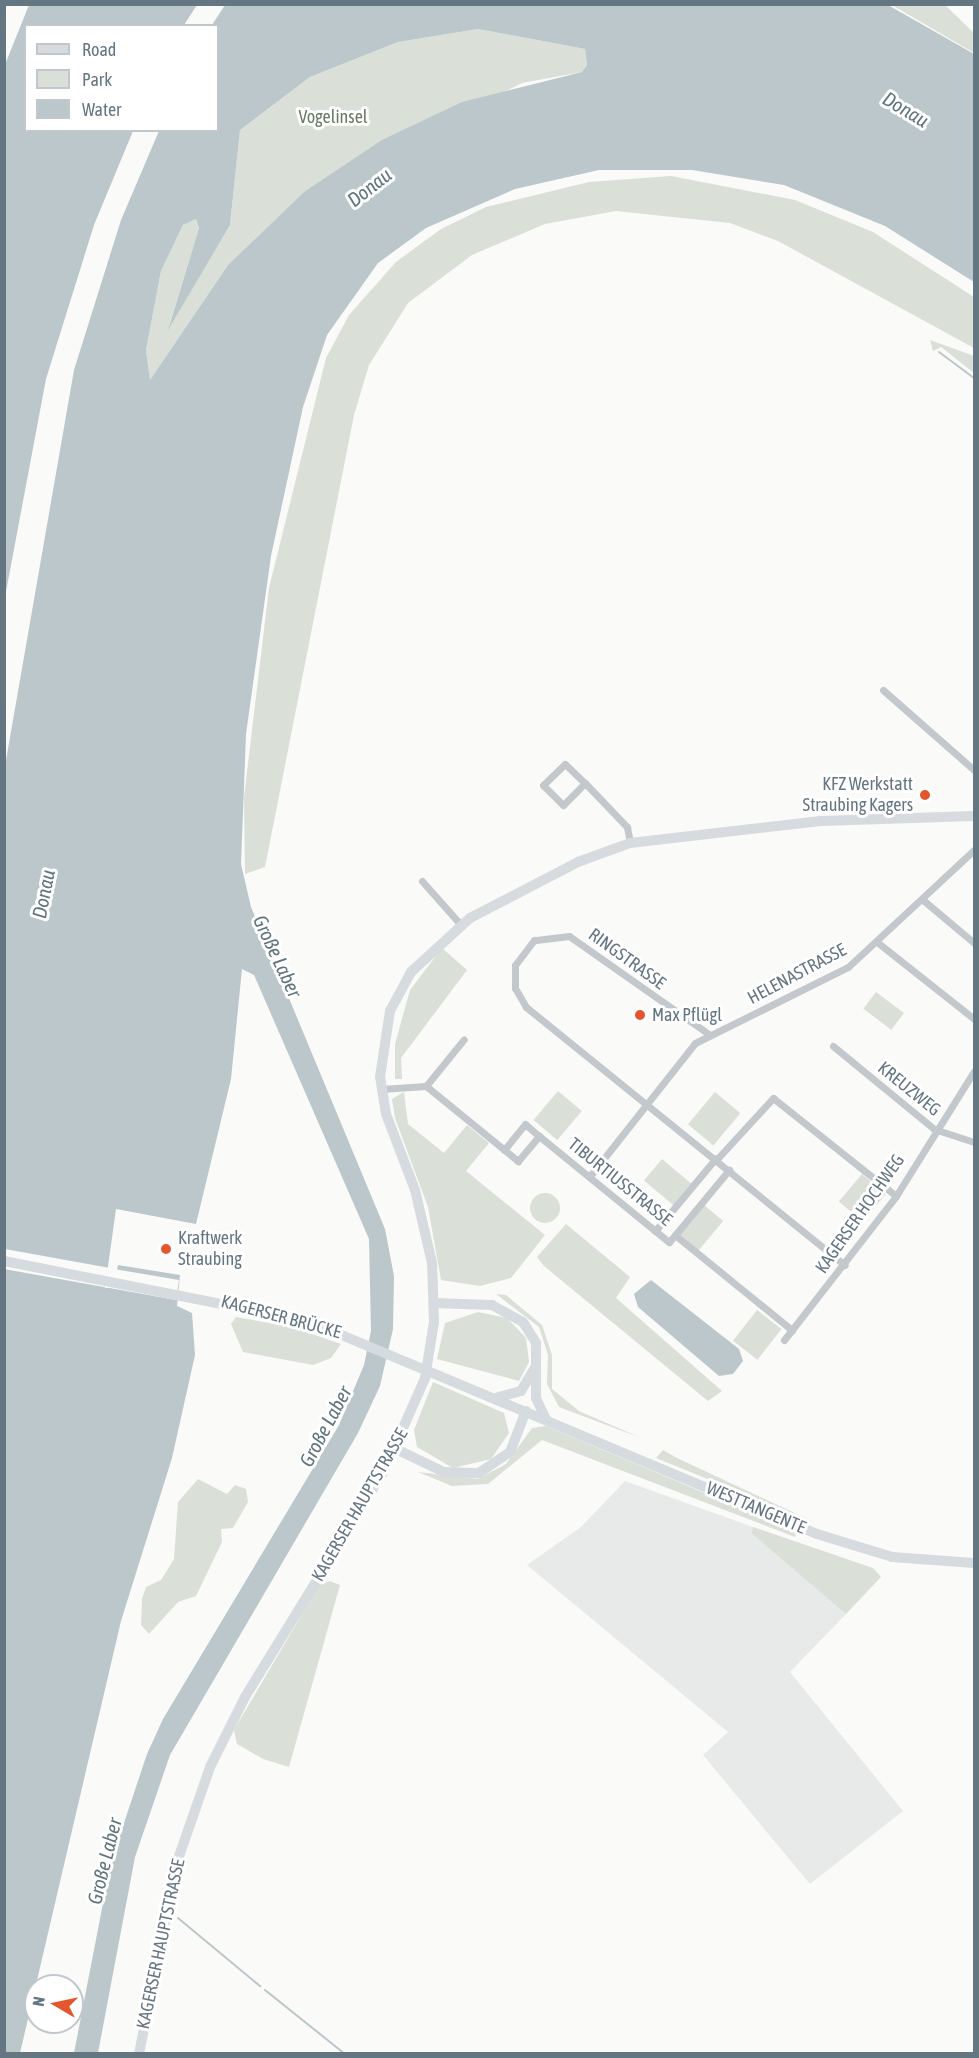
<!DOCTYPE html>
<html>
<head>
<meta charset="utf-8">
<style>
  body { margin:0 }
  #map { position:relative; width:979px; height:2058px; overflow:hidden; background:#fafaf8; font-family:"Asap Condensed",sans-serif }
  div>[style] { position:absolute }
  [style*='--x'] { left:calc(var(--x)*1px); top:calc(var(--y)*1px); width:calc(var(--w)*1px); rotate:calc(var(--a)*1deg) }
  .built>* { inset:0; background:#e8e9e9 }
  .green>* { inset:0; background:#dadfd7; transform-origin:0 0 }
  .round { border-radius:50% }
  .water>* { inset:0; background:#bbc7cb }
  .pier>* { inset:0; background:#fafaf8 }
  .stream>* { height:2px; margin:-1px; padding:0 1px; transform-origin:1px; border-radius:1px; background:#bbc7cb }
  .street>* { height:7px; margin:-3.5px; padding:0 3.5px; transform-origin:3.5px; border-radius:3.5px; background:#c3c8cc }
  .secondary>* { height:10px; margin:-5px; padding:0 5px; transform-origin:5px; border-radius:5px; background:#d6dbdf }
  .dots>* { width:16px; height:16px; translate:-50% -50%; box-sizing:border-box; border:3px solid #fff; border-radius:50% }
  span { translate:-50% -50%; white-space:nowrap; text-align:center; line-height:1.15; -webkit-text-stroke:6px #fff; paint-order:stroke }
  .park-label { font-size:18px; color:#687a64 }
  .poi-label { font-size:18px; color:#657683 }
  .right { translate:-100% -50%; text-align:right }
  .left { translate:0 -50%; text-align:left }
  .street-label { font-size:18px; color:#657683 }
  .water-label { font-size:20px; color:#60757c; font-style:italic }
  .frame { position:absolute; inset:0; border:6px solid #657683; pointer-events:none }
  .legend { position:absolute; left:24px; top:24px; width:195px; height:108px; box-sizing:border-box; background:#fff; border:2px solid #c1c8cd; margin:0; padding:8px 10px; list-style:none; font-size:18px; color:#657683 }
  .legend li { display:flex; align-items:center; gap:12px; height:30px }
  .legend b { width:30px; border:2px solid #c1c8cd }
  .north { position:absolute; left:24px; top:1974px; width:60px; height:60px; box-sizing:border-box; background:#fff; border:2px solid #c1c8cd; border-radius:50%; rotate:279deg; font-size:16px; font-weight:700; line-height:24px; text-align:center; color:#657683 }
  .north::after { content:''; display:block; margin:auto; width:21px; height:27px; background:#e4572e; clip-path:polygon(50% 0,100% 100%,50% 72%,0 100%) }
</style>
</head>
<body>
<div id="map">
  <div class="built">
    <div style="clip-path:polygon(625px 1481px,753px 1527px,751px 1533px,846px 1614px,790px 1672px,903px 1811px,810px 1884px,703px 1755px,728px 1732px,527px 1565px,581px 1527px)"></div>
  </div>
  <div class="green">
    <div style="clip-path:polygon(892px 5px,945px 5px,974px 33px,974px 53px)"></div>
    <div style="clip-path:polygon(478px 29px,585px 49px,587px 65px,582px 72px,522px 83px,304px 192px,228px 265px,150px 380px,146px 350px,161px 271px,183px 225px,196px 219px,199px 228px,169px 326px,230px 225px,240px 130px,310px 77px,398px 42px)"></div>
    <div style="clip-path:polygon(671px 176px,795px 200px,873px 232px,974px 297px,974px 348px,778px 241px,730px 223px,616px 211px,545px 224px,472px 255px,408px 303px,369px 365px,354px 415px,265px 867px,245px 874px,244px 797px,269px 588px,326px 358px,349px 315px,396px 262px,441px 229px,486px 207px,589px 182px)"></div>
    <div style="clip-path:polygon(930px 340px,974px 356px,974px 373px,941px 347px,933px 351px)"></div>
    <div style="clip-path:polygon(442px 948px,467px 970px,401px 1058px,402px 1079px,395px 1079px,395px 1044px,410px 990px)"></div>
    <div style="left:876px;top:992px;width:35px;height:21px;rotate:37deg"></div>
    <div style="left:558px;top:1091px;width:31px;height:38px;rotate:40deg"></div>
    <div style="clip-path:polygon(404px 1092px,408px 1124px,444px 1153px,467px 1125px,489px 1143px,466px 1171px,545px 1235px,511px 1278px,480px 1286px,441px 1280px,428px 1207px,395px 1118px,392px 1099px)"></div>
    <div style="left:715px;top:1092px;width:33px;height:42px;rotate:40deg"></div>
    <div style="left:662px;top:1159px;width:38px;height:28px;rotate:40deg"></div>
    <div style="left:862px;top:1174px;width:31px;height:36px;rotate:40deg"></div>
    <div class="round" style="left:530px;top:1193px;width:30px;height:30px"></div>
    <div style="left:704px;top:1205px;width:25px;height:38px;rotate:40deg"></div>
    <div style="clip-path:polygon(566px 1224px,630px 1277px,616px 1298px,722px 1391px,708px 1401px,544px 1266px,537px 1257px)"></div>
    <div style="clip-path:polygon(496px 1294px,506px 1295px,542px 1325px,552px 1355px,552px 1389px,579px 1411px,641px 1438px,559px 1407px,547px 1384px,548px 1355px,539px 1327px)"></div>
    <div style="left:757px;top:1310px;width:31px;height:39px;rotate:38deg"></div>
    <div style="clip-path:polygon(478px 1312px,507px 1318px,526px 1338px,529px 1362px,519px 1381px,437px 1359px,445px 1323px)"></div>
    <div style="clip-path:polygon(236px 1317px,292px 1327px,341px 1344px,331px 1358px,313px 1365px,243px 1352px,231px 1324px)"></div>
    <div style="clip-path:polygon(433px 1382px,504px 1413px,509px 1433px,491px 1459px,453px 1468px,417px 1447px,414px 1430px)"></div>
    <div style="clip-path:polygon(546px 1426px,553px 1429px,797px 1532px,795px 1537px,542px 1440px,488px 1484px,452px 1486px,418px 1472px,478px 1479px,506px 1464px,532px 1428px)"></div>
    <div style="clip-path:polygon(663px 1450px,677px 1458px,816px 1523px,656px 1458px)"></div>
    <div style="clip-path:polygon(198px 1479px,227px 1494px,235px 1485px,246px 1489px,248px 1502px,233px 1528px,221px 1529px,222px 1542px,196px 1596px,178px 1602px,149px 1634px,141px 1625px,142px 1599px,146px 1587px,161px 1580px,174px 1559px,178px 1502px)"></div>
    <div style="clip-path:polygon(753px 1527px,873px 1568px,881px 1577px,846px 1614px,751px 1533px)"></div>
    <div style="clip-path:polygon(330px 1581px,340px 1585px,289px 1767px,263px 1759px,237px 1744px,234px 1730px,319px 1585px)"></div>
  </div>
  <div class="water">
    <div style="clip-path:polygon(29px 5px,197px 5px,184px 25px,26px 26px,26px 130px,133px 131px,94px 225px,46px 379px,5px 597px,4px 67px)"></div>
    <div style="clip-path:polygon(evenodd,225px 5px,888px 5px,974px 54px,974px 282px,885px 226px,784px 185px,692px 170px,599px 170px,515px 189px,426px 228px,378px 263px,327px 335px,303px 407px,271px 556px,246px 734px,241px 864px,251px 907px,385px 1229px,394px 1276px,393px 1329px,380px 1386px,358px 1433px,170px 1755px,135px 1857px,98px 2053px,74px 2053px,111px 1862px,147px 1754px,163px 1719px,339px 1425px,364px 1365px,371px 1331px,369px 1239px,254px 975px,242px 969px,231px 1079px,196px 1224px,116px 1209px,105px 1288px,114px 1287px,118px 1265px,180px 1275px,177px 1306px,192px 1313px,195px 1355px,172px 1458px,121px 1621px,20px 2053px,5px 2054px,5px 766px,74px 370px,121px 220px,159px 131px,218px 130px,218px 26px,212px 25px,225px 5px,478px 29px,585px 49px,587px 65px,582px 72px,462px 102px,382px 140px,304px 192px,228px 265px,150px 380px,146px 350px,161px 271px,183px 225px,196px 219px,199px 228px,168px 330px,230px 225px,240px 130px,310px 77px,398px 42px,478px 29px)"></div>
    <div style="clip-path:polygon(651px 1280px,739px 1349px,743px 1361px,733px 1374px,719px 1376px,638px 1307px,634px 1294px)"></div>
  </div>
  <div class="pier">
    <div style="clip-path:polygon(5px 1249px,110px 1268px,108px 1286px,114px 1269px,179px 1280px,176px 1300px,4px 1269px)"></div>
  </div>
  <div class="stream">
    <div style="--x:939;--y:352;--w:44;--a:36.6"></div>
    <div style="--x:178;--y:1918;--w:107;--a:39.7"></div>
    <div style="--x:265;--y:1990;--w:102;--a:38.7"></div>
  </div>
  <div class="street">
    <div style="--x:883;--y:690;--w:121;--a:41.3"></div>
    <div style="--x:585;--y:783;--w:31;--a:135"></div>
    <div style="--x:563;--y:805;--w:28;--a:-135"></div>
    <div style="--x:543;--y:785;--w:30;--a:-44"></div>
    <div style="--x:565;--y:764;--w:28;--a:44"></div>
    <div style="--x:585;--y:783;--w:61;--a:46.3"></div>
    <div style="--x:627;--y:827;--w:16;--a:79"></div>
    <div style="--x:422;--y:881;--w:57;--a:48.5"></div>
    <div style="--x:923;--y:900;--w:67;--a:40.1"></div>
    <div style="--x:877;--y:942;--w:124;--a:38.4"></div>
    <div style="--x:710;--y:1035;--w:172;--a:-144.9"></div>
    <div style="--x:569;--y:936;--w:35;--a:173"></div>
    <div style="--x:534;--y:940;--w:31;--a:127"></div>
    <div style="--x:515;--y:965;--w:23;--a:90"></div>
    <div style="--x:515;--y:988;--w:22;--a:60"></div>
    <div style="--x:526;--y:1007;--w:410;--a:39"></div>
    <div style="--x:833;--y:1046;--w:131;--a:39.4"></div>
    <div style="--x:934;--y:1129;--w:42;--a:18"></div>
    <div style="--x:426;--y:1086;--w:60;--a:-51"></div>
    <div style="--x:381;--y:1089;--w:45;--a:-3.8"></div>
    <div style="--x:426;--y:1086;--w:119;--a:39.2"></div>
    <div style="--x:518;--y:1161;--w:33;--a:-50"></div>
    <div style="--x:539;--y:1136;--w:168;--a:39.2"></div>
    <div style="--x:669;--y:1242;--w:9;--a:-49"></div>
    <div style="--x:675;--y:1235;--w:151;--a:39.1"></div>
    <div style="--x:504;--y:1150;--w:33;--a:-51"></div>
    <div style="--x:525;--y:1124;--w:18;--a:41"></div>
    <div style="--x:717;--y:1159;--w:83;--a:-47.4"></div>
    <div style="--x:773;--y:1098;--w:157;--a:38.5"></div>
    <div style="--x:590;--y:1176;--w:169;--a:-51.7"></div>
    <div style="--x:695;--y:1043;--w:171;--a:-26.4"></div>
    <div style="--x:848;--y:967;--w:172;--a:-42.9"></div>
    <div style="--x:655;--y:1231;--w:95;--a:-50.1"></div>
    <div style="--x:675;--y:1235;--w:85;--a:-50.3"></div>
    <div style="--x:784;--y:1340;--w:182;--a:-52.1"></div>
    <div style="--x:896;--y:1196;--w:147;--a:-58"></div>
  </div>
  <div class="secondary">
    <div style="--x:4;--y:1261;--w:310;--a:11.2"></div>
    <div style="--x:308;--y:1321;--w:552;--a:22.71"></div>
    <div style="--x:817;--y:1534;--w:78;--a:17"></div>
    <div style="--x:892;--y:1557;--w:82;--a:4.2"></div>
    <div style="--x:434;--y:1303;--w:58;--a:2"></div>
    <div style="--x:492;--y:1305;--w:35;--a:29"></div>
    <div style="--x:523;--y:1322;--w:25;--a:58"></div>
    <div style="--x:536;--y:1343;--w:55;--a:90"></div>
    <div style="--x:536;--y:1398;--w:23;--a:65"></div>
    <div style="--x:495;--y:1398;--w:27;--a:-15"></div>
    <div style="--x:521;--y:1391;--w:29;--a:-59"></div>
    <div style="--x:396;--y:1449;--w:53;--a:25.6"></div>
    <div style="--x:444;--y:1472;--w:35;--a:2"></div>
    <div style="--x:479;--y:1473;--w:37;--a:-34"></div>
    <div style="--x:510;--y:1452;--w:44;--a:-68.7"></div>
    <div style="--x:139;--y:2054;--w:196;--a:-78.8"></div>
    <div style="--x:177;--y:1862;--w:101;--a:-70.8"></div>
    <div style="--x:210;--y:1767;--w:78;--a:-63.4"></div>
    <div style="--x:245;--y:1697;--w:263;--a:-58.4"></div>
    <div style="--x:383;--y:1473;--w:104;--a:-66.1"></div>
    <div style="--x:425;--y:1378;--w:57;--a:-80.9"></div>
    <div style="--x:434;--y:1322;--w:59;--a:-91.9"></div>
    <div style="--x:432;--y:1263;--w:75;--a:-103.1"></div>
    <div style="--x:415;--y:1190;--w:81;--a:-110.9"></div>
    <div style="--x:386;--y:1114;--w:37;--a:-99"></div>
    <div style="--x:380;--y:1077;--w:67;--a:-81.4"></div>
    <div style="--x:390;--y:1011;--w:44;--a:-61.7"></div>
    <div style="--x:411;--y:972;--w:80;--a:-42.5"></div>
    <div style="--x:470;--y:918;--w:122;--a:-27.4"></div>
    <div style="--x:578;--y:862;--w:55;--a:-20.1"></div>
    <div style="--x:630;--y:843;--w:192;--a:-6.6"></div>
    <div style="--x:821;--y:821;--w:153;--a:-1.9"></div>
  </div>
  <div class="dots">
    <div style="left:925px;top:795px;background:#e4572e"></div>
    <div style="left:640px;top:1015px;background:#e4572e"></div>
    <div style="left:166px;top:1249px;background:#e4572e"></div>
  </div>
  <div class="park-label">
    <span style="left:333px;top:117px">Vogelinsel</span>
  </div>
  <div class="poi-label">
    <span class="right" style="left:913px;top:795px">KFZ Werkstatt<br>Straubing Kagers</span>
    <span class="left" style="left:652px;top:1015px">Max Pflügl</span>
    <span class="left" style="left:178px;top:1249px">Kraftwerk<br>Straubing</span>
  </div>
  <div class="street-label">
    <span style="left:627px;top:959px;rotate:36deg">RINGSTRASSE</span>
    <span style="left:797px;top:974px;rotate:-28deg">HELENASTRASSE</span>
    <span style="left:909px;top:1089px;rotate:39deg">KREUZWEG</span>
    <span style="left:620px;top:1182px;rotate:39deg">TIBURTIUSSTRASSE</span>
    <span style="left:860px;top:1214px;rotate:-55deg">KAGERSER HOCHWEG</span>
    <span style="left:281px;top:1317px;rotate:15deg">KAGERSER BRÜCKE</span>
    <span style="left:360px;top:1505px;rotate:-60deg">KAGERSER HAUPTSTRASSE</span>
    <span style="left:756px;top:1508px;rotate:23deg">WESTTANGENTE</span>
    <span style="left:161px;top:1944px;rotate:-78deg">KAGERSER HAUPTSTRASSE</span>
  </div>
  <div class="water-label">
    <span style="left:906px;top:109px;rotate:31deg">Donau</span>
    <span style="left:369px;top:187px;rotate:-38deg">Donau</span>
    <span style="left:43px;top:894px;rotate:-79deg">Donau</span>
    <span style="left:278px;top:956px;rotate:65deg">Große Laber</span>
    <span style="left:325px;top:1426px;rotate:-62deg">Große Laber</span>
    <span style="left:104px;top:1861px;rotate:-76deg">Große Laber</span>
  </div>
  <div class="frame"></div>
  <ul class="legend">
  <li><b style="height:8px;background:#d6dbdf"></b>Road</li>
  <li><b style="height:16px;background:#dadfd7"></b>Park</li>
  <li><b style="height:16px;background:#bbc7cb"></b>Water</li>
  </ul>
  <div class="north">N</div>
</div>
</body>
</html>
